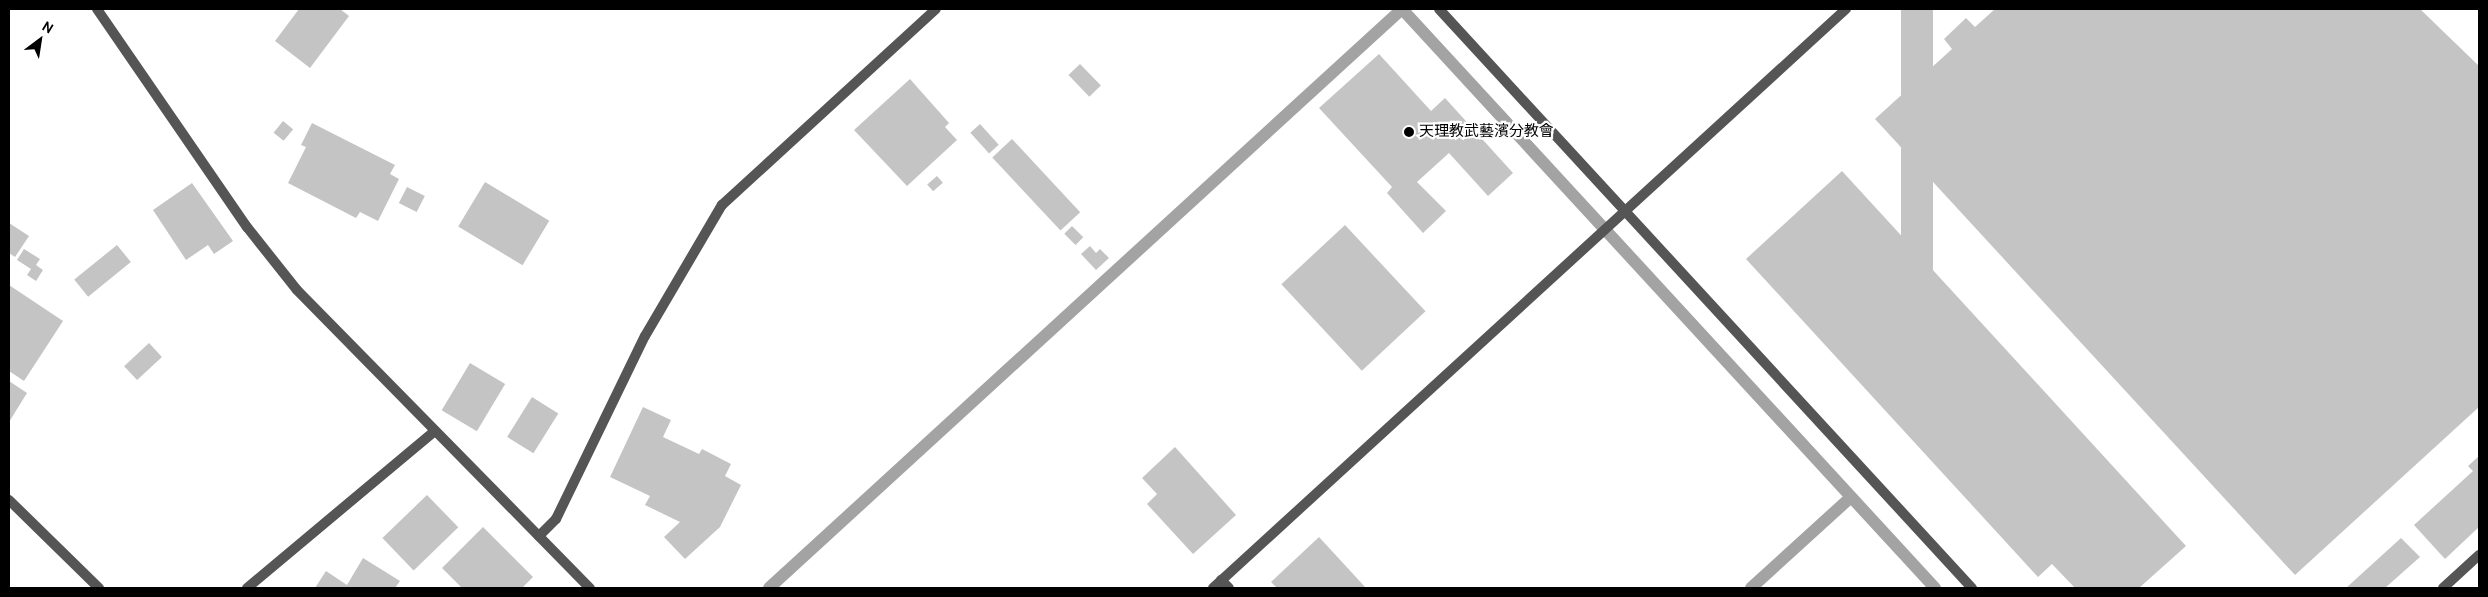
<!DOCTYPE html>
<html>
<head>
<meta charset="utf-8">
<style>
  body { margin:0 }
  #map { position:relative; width:2488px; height:597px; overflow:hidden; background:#fff; font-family:Cabin,"Noto Sans JP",sans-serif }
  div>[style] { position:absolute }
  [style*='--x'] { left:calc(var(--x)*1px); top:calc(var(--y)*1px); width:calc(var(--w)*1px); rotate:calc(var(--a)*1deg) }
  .stream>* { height:12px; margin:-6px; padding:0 6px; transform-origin:6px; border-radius:6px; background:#a3a3a3 }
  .building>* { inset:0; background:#c4c4c4; transform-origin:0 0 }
  .minor>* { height:10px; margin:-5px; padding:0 5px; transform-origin:5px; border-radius:5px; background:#555 }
  .dots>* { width:14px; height:14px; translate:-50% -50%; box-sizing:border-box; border:2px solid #fff; border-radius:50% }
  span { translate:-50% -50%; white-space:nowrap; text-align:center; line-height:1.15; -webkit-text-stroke:4.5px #fff; paint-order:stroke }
  .poi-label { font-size:15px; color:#000 }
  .left { translate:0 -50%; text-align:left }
  .frame { position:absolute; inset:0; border:10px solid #000; pointer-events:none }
  .north { position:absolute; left:15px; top:15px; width:50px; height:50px; -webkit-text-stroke:4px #fff; paint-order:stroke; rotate:31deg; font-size:14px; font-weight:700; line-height:20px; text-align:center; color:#000 }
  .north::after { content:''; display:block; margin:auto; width:18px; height:22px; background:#000; clip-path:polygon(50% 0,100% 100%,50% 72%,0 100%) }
</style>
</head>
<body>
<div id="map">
  <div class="stream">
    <div style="--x:1402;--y:9;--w:787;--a:47.37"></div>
    <div style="--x:769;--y:588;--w:858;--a:-42.45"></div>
    <div style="--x:1751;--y:588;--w:135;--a:-42.3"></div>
  </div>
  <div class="building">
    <div style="clip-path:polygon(299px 9px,340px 9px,349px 16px,310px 68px,275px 41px)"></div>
    <div style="left:1901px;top:9px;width:32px;height:290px"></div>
    <div style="clip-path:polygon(1995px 9px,2420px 9px,2479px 66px,2479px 407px,2295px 575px,1875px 119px,1952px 49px,1944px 39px,1966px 18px,1975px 27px)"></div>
    <div style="clip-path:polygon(1379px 54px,1431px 111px,1445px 98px,1513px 173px,1488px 196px,1449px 153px,1417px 182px,1446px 211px,1423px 233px,1387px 193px,1392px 187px,1319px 108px)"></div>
    <div style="left:1080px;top:64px;width:30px;height:16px;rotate:46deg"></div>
    <div style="clip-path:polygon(910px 79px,949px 123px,945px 127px,957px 140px,907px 186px,854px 130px)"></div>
    <div style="left:283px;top:121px;width:13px;height:15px;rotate:39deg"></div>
    <div style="clip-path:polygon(312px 123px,395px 165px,390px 174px,399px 179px,378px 221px,360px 212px,356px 218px,288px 183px,306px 147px,301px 145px)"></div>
    <div style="left:980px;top:124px;width:28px;height:13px;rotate:48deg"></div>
    <div style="left:1012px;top:139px;width:100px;height:27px;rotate:47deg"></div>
    <div style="clip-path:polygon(1842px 171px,2186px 546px,2139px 588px,2075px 588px,2052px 564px,2038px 577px,1746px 259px)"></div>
    <div style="left:937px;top:176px;width:9px;height:13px;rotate:49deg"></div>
    <div style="left:485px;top:182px;width:75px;height:52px;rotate:31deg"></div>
    <div style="clip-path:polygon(192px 183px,233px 241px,214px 254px,208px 245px,186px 260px,153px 210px)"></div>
    <div style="left:407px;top:187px;width:20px;height:18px;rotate:27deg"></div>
    <div style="clip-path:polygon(9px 223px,29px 236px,15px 257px,9px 253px)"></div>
    <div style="left:1345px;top:225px;width:118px;height:87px;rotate:47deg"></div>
    <div style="left:1072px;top:226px;width:16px;height:11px;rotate:45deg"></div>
    <div style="left:117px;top:245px;width:22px;height:55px;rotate:51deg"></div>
    <div style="clip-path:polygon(1090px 246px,1096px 253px,1100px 249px,1109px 258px,1096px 270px,1081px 254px)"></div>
    <div style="clip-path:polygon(24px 249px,40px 259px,36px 265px,43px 270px,36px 281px,27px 275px,31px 269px,17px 260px)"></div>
    <div style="clip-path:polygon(9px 285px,63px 321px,24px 381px,9px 371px)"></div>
    <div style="left:149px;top:343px;width:19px;height:34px;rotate:47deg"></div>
    <div style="left:470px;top:363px;width:41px;height:55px;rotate:31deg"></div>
    <div style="clip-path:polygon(9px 381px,27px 393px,9px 422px)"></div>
    <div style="left:532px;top:397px;width:31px;height:47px;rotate:32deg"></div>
    <div style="clip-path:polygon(643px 407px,671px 420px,663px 437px,699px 454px,702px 449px,731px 464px,725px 476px,741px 485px,720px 527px,685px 559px,664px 537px,680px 522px,645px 505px,650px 496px,610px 477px)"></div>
    <div style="clip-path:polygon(1175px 447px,1236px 515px,1193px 554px,1147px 504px,1157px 494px,1142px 478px)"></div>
    <div style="clip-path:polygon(2479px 456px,2479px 527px,2445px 559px,2414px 525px,2473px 471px,2468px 466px)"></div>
    <div style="left:427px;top:495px;width:45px;height:62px;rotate:46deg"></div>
    <div style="clip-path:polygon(483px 527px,533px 577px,522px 588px,462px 588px,442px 568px)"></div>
    <div style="clip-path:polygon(1319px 537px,1366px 588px,1277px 588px,1271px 582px)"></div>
    <div style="clip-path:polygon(2401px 538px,2420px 557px,2385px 588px,2346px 588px)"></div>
    <div style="clip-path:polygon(363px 558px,400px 581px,395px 588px,315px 588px,326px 571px,347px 585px)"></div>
  </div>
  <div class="minor">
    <div style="--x:97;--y:9;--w:265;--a:55.5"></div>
    <div style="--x:247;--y:227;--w:80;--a:51.6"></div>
    <div style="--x:297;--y:290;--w:418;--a:45.5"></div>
    <div style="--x:1439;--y:9;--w:787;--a:47.37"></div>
    <div style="--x:9;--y:500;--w:126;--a:44.4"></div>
    <div style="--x:539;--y:536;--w:24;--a:-45"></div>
    <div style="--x:556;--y:519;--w:203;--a:-64.1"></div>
    <div style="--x:645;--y:336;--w:152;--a:-59.6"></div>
    <div style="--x:722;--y:205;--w:290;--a:-42.5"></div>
    <div style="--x:1221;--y:580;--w:11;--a:45"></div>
    <div style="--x:247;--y:588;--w:245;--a:-39.9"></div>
    <div style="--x:1213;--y:588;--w:858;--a:-42.45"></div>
    <div style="--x:2443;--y:588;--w:49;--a:-42.5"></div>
  </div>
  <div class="dots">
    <div style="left:1409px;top:132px;background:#000"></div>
  </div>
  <div class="poi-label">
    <span class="left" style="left:1419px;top:132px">天理教武藝濱分教會</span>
  </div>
  <div class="frame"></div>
  <div class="north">N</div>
</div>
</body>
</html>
